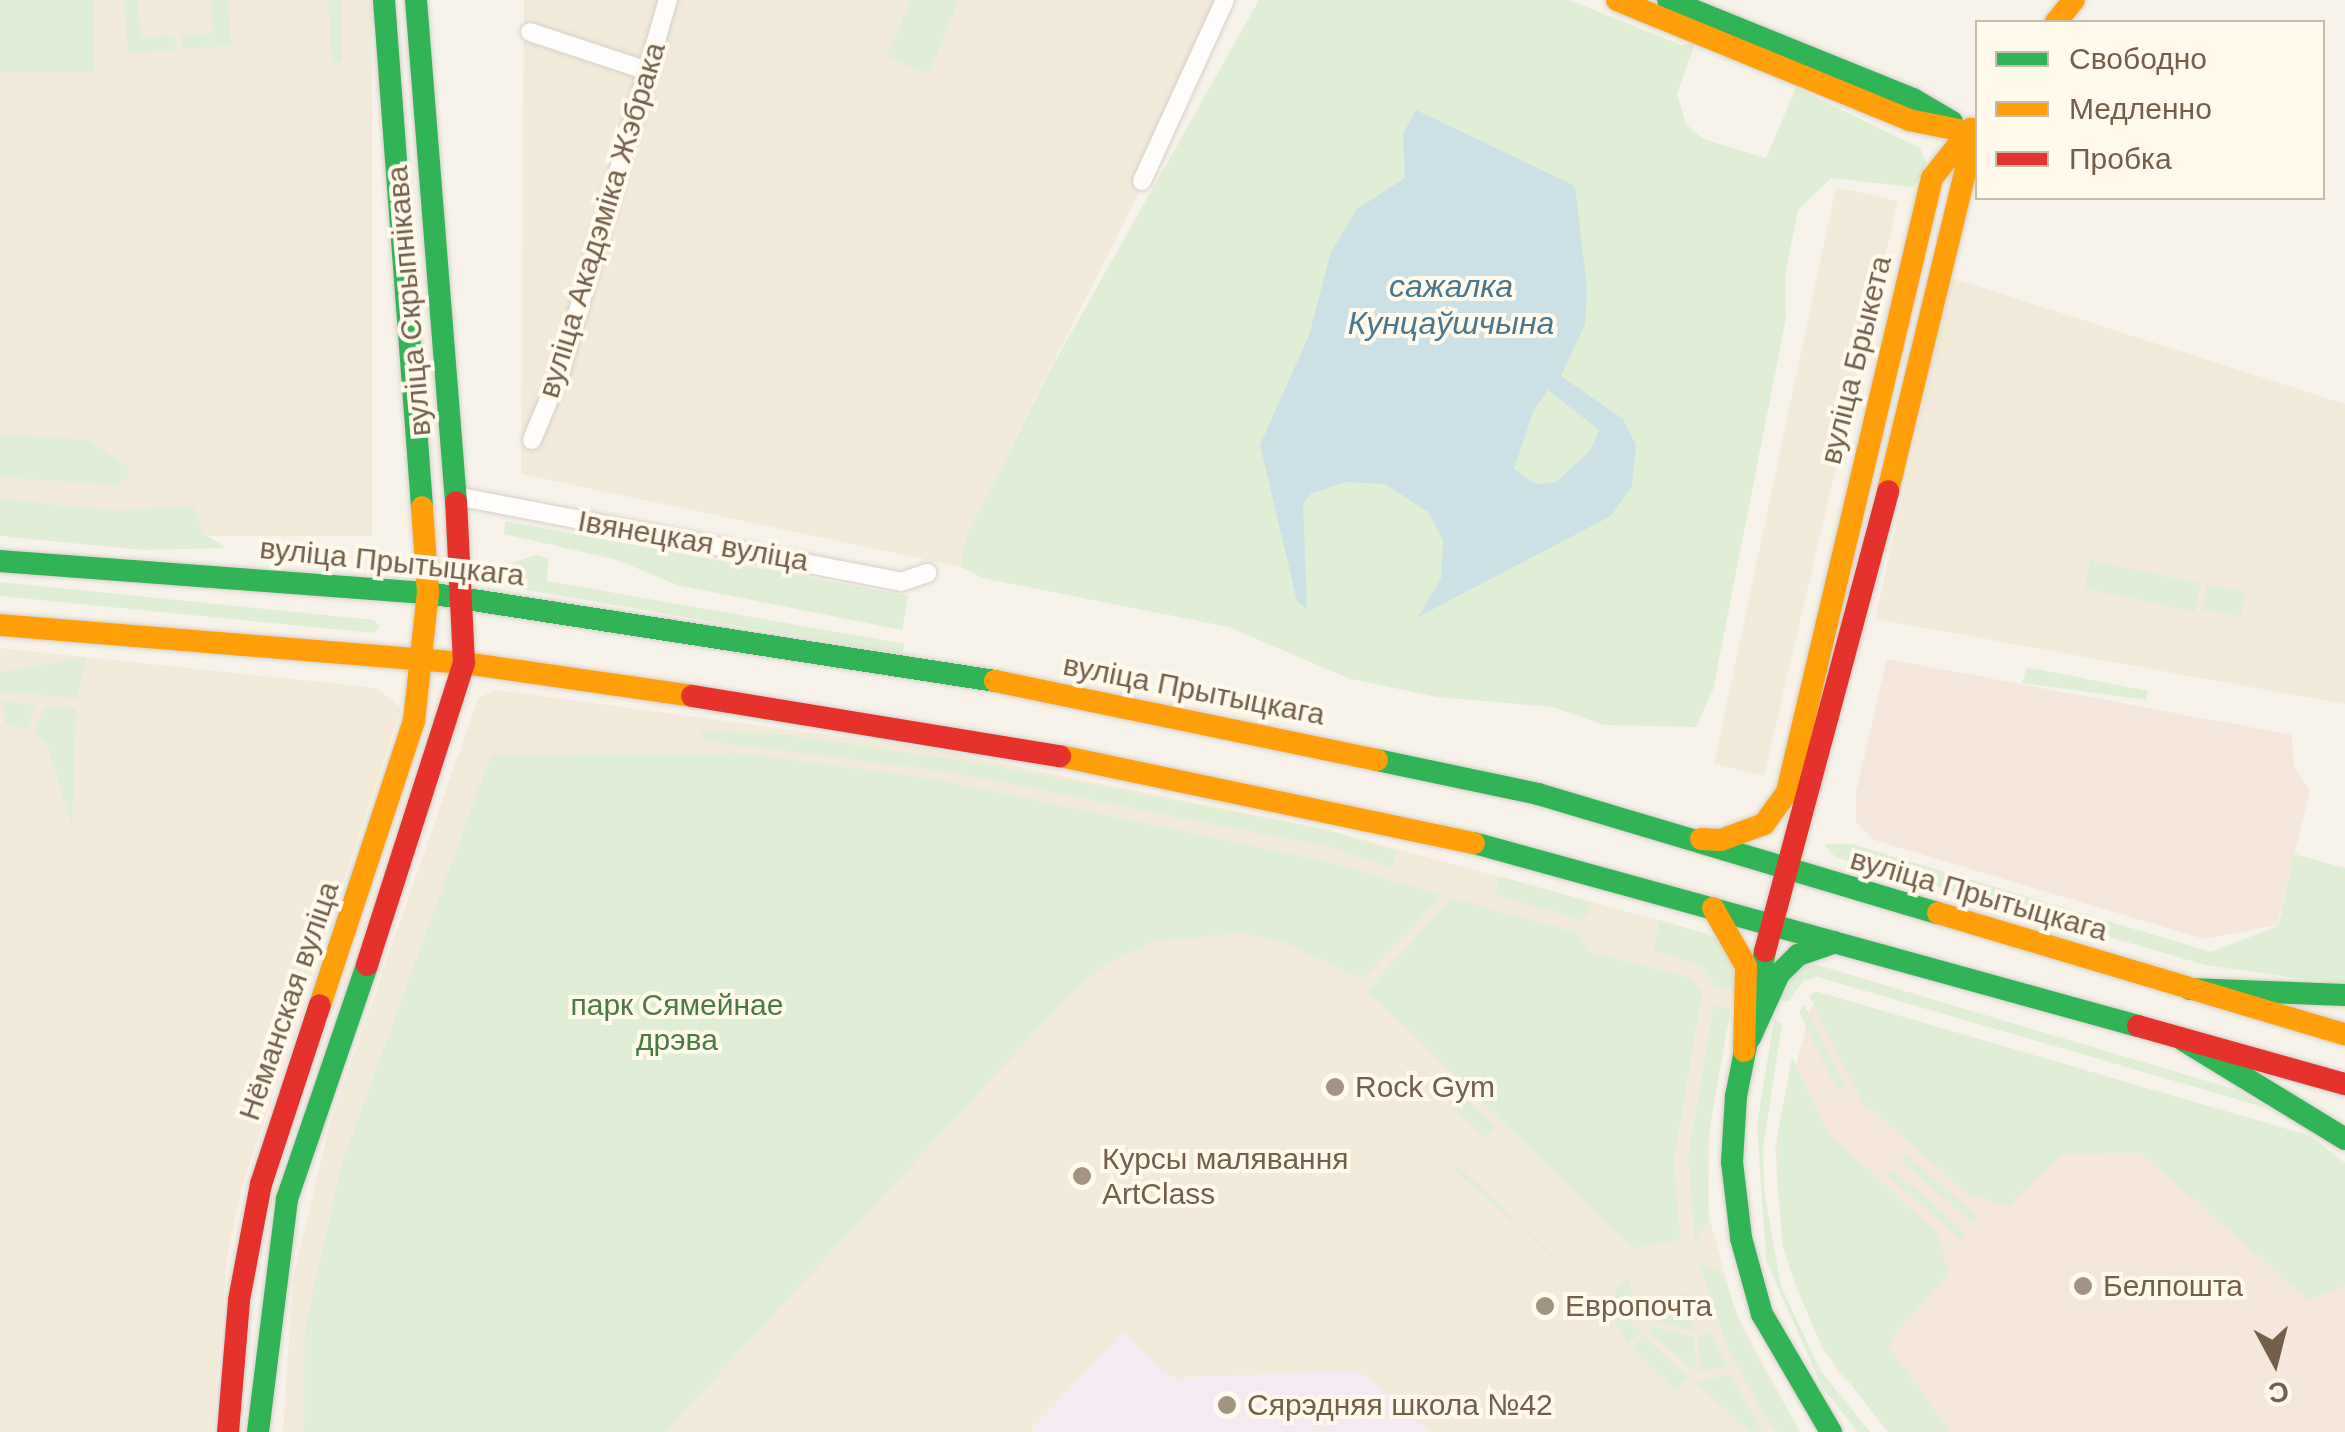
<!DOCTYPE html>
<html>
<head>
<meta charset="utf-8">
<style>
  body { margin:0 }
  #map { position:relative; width:2345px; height:1432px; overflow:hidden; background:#f7f3ea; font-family:Arial,sans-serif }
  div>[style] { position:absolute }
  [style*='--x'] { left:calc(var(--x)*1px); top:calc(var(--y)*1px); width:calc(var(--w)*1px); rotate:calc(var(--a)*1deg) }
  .residential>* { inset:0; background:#f2ebda; transform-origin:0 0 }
  .commercial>* { inset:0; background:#f5e7db }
  .education>* { inset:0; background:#f5eaf2 }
  .green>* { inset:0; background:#e0eed5; transform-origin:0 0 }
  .water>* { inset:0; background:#cce1e6 }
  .roads { filter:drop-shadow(0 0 2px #d6d0c8) drop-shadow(0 0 2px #d6d0c8) }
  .street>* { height:18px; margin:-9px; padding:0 9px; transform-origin:9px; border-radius:9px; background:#fefdfc }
  .fast>* { height:22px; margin:-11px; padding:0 11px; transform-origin:11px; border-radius:11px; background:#30b455 }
  .slow>* { height:22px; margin:-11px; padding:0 11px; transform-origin:11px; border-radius:11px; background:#ff9f0a }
  .jam>* { height:22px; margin:-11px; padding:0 11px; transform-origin:11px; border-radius:11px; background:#e5322d }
  .dots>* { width:28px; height:28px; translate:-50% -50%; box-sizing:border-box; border:5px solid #fffaeb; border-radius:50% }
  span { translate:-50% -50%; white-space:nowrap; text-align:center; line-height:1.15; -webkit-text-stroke:8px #fffaeb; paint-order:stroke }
  .street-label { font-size:30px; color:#745f4a }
  .park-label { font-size:30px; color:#4b7a42 }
  .poi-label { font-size:30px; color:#745f4a }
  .left { translate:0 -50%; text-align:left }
  .water-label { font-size:32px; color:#47788f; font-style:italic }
  .legend { position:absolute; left:1975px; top:20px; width:350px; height:180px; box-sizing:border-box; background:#fffaeb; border:2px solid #c7bcab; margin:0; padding:12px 18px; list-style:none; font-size:30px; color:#745f4a }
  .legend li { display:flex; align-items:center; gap:20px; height:50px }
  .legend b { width:50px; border:2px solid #c7bcab }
  .north { position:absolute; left:2225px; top:1312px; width:100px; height:100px; -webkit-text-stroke:8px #fffaeb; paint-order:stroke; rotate:173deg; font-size:28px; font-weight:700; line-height:40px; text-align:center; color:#745f4a }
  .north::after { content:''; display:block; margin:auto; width:35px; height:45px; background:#745f4a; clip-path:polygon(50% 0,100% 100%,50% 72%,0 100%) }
</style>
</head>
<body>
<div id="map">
  <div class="residential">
    <div style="left:0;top:0;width:372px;height:536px"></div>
    <div style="clip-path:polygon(524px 0,1236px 0,965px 538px,961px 567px,521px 474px)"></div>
    <div style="clip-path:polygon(1836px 187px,1898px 201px,1764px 776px,1714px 764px)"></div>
    <div style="clip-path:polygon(1952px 278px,2345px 404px,2345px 704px,1875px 619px)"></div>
    <div style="clip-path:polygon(0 648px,377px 688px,401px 708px,243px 1183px,227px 1257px,213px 1432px,0 1432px)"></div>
    <div style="clip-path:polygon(496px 690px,932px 749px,1328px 830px,1706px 933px,1729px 947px,1733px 1000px,1711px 1106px,1708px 1212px,1735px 1311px,1800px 1432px,283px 1432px,293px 1277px,330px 1123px,478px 698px)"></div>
  </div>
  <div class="commercial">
    <div style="clip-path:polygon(1887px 659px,2292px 735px,2294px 767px,2310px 790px,2277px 925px,2204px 939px,1874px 840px,1856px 822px,1856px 792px)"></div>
    <div style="clip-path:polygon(1834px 1000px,2345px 1220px,2345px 1432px,1907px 1432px,1837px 1372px,1783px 1248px,1775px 1147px,1811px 1007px)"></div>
  </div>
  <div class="education">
    <div style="clip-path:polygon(1122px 1332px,1173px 1378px,1359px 1370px,1431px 1432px,1029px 1432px)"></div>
  </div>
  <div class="green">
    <div style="left:0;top:0;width:93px;height:72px"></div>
    <div style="clip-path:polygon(124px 0,138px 0,141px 37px,175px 36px,176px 50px,128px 53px)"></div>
    <div style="clip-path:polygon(211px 0,228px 0,231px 46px,183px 49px,182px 35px,213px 33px)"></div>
    <div style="clip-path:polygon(328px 0,341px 0,342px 62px,332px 63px)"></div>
    <div style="clip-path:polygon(910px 0,959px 0,929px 74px,887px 57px)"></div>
    <div style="clip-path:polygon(1259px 0,1569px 0,1681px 45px,1695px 43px,1677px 94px,1686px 124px,1703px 139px,1766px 158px,1796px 88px,1920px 148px,1928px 167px,1913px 187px,1831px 178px,1798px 210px,1785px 275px,1786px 318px,1713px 690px,1696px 727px,1604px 725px,1553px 707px,1438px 697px,1350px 679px,1229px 627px,982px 578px,961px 567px,965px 538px,1053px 365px)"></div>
    <div style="clip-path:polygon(0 434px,87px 440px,128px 466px,128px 477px,119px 485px,0 477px)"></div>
    <div style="clip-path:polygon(0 499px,118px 511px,193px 505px,204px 534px,227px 548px,142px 550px,0 536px)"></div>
    <div style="clip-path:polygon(505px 521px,908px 596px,902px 630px,677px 585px,617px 560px,504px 534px)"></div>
    <div style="clip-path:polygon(536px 555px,548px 558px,547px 581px,905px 644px,902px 654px,503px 586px,488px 578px,486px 571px)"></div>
    <div style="left:2090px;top:560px;width:113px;height:29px;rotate:12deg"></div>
    <div style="clip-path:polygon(0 582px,374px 620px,379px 627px,373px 633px,0 596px)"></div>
    <div style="left:2207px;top:585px;width:39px;height:25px;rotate:10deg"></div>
    <div style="clip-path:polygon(87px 657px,77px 698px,0 692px,0 672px)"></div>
    <div style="clip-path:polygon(2027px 667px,2148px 691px,2146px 700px,2022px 683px)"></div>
    <div style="clip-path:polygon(4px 701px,36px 705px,26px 729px,5px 723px)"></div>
    <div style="clip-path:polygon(45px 706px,76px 709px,72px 827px,48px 747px,34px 733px)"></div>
    <div style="clip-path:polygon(699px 730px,788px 735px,979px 763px,1328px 830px,1397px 852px,1392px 868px,1331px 847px,949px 772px,705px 741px)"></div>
    <div style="clip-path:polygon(740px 753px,934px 779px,1324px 861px,1437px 894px,1437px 902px,1362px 979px,1284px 942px,1241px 933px,1155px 941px,1106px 964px,1069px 995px,665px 1432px,304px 1432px,305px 1327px,342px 1163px,491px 755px)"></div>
    <div style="clip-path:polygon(1824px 844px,1852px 844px,2211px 952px,2278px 926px,2294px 854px,2345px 868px,2345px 985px,2205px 965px,1835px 857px)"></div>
    <div style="clip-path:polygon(1498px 876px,1591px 902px,1587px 915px,1582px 920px,1496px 895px)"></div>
    <div style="clip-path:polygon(1451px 898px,1578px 933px,1590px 952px,1691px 978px,1702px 992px,1674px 1161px,1680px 1240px,1633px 1248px,1367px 991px)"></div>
    <div style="clip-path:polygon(1659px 920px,1715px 937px,1732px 953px,1735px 991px,1715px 986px,1703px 967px,1654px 951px)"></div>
    <div style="clip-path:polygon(1814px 964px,2237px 1090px,2267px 1108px,1817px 977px,1803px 981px,1789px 1001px,1778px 1001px,1800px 966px)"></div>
    <div style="clip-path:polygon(1815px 991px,2311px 1136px,2345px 1163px,2345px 1286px,2308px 1300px,2141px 1153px,2062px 1154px,2008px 1206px,1969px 1195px,1862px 1101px,1809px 996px)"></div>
    <div style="clip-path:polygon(1804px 1004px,1847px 1088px,1838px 1092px,1799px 1012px)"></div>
    <div style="clip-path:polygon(1714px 1006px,1731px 1008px,1707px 1143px,1709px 1219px,1695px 1241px,1688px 1157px)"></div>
    <div style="clip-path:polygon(1774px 1019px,1782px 1024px,1763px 1148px,1764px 1190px,1781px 1286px,1820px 1370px,1870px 1432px,1858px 1432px,1822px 1387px,1766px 1260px,1757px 1124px)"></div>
    <div style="clip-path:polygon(1792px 1057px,1829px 1134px,1937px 1233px,1949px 1272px,1887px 1344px,1950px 1432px,1888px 1432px,1823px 1349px,1795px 1284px,1783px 1248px,1777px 1181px,1777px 1137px)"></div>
    <div style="clip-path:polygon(1455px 1088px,1495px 1127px,1485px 1138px,1451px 1105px)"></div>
    <div style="left:1906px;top:1154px;width:97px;height:8px;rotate:41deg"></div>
    <div style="clip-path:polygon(1456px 1164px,1582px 1283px,1453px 1168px)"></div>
    <div style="left:1892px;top:1169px;width:98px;height:8px;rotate:41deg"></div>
    <div style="clip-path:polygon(1698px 1261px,1722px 1273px,1746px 1338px,1800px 1432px,1778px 1432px,1763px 1414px,1727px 1347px)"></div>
    <div style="clip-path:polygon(1628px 1279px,1639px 1312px,1630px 1322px,1642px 1333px,1628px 1344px,1615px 1321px,1616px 1288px)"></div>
    <div style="clip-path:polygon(1687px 1291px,1693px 1331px,1656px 1322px)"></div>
    <div style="clip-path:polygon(1653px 1326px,1694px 1337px,1697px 1372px,1647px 1331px)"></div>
    <div style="clip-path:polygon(1711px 1332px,1728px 1366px,1701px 1371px,1698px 1337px)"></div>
    <div style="left:1644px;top:1335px;width:61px;height:18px;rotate:44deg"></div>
    <div style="clip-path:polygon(1729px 1374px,1763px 1432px,1749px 1432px,1696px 1382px)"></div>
  </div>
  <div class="water">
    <div style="clip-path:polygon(evenodd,1416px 110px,1575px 186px,1587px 288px,1585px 324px,1561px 376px,1623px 419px,1636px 445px,1632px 486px,1611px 516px,1418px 617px,1441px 579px,1443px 540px,1428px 512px,1385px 484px,1345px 482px,1311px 494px,1303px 504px,1307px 609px,1297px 601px,1260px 445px,1309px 335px,1331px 252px,1357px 209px,1405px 178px,1403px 134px,1416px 110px,1548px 390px,1599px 430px,1590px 451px,1556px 482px,1536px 484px,1514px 469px,1534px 410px,1548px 390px)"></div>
  </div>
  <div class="roads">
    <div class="street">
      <div style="--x:530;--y:32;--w:124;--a:18.3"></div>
      <div style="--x:1142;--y:181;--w:199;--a:-65.4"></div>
      <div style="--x:532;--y:440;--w:76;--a:-67.5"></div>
      <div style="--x:561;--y:370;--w:385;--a:-73.9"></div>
      <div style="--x:456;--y:496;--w:453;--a:10.9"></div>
      <div style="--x:901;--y:582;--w:28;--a:-19"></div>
    </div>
    <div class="fast">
      <div style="--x:384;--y:0;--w:508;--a:85.71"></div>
      <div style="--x:416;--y:0;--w:504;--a:85.44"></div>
      <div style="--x:1668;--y:0;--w:264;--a:22"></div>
      <div style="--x:1913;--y:99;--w:45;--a:30.5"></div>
      <div style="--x:0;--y:561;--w:429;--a:4.3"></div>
      <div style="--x:428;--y:593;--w:574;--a:8.82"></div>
      <div style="--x:1377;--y:760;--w:165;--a:11.9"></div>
      <div style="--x:1538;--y:794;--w:417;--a:16.6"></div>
      <div style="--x:1474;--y:843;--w:689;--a:15.41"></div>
      <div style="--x:1765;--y:951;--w:148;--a:101.3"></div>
      <div style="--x:1736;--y:1096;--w:66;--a:93.5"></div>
      <div style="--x:1732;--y:1162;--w:77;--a:83.2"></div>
      <div style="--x:1741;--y:1238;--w:79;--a:74.6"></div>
      <div style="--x:1762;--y:1314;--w:137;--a:59.7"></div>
      <div style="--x:2190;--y:989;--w:155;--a:2.2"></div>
      <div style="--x:1750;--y:1038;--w:70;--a:-65.6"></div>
      <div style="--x:1779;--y:974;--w:27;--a:-45"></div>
      <div style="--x:1798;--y:955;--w:39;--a:-19"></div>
      <div style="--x:2183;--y:1040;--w:190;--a:31.4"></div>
      <div style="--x:258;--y:1432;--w:235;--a:-82.9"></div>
      <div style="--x:287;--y:1199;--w:247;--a:-71.1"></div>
    </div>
    <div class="slow">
      <div style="--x:1617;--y:0;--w:316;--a:22.3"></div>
      <div style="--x:1909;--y:120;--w:61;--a:11.3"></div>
      <div style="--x:2056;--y:22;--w:28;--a:-51"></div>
      <div style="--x:1888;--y:491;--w:341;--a:-76.4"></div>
      <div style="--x:1968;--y:160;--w:28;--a:-88"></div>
      <div style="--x:0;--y:625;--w:466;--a:4.7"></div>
      <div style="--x:464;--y:663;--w:230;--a:8.2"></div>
      <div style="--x:995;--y:681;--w:390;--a:11.7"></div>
      <div style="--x:1060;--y:756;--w:423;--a:11.9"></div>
      <div style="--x:1701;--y:839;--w:20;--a:3"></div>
      <div style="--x:1721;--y:840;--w:46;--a:-20.4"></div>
      <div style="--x:1764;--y:824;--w:39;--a:-54"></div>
      <div style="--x:1787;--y:792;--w:631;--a:-76.71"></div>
      <div style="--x:1932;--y:178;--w:63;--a:-51.5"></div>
      <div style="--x:1713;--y:908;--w:67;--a:60.4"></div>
      <div style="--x:1746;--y:966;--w:85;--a:91.3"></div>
      <div style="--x:1938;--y:913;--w:425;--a:16.6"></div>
      <div style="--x:320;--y:1005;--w:299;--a:-71.7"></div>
      <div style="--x:414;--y:721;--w:129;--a:-83.8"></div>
      <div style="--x:428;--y:593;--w:86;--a:-94"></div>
    </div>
    <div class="jam">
      <div style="--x:692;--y:696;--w:373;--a:9.3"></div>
      <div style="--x:1765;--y:951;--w:476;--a:-75"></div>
      <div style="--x:367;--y:965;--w:317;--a:-72.2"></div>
      <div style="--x:464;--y:663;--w:161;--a:-92.8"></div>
      <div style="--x:2138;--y:1026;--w:215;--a:15.7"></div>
      <div style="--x:228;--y:1432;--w:132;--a:-85.2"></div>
      <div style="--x:239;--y:1300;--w:118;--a:-79.3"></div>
      <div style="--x:261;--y:1184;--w:188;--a:-71.8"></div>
    </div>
  </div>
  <div class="dots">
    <div style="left:1335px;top:1087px;background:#a29382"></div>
    <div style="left:1082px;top:1176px;background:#a29382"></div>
    <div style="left:2083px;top:1286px;background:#a29382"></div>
    <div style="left:1545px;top:1306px;background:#a29382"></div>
    <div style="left:1227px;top:1405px;background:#a29382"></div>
  </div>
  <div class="street-label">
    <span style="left:602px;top:220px;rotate:-73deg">вуліца Акадэміка Жэбрака</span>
    <span style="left:409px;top:301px;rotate:-95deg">вуліца Скрыпнікава</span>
    <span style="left:1856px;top:360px;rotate:-76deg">вуліца Брыкета</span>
    <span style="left:693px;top:541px;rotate:10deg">Івянецкая вуліца</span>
    <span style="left:392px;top:562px;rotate:6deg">вуліца Прытыцкага</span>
    <span style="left:1194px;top:690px;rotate:11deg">вуліца Прытыцкага</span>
    <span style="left:1979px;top:895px;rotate:16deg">вуліца Прытыцкага</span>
    <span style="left:289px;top:1001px;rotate:-71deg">Нёманская вуліца</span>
  </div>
  <div class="park-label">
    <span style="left:677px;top:1022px">парк Сямейнае<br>дрэва</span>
  </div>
  <div class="poi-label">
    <span class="left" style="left:1355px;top:1087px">Rock Gym</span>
    <span class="left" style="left:1102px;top:1176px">Курсы малявання<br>ArtClass</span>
    <span class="left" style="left:2103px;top:1286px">Белпошта</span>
    <span class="left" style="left:1565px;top:1306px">Европочта</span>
    <span class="left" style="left:1247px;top:1405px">Сярэдняя школа №42</span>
  </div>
  <div class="water-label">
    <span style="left:1451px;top:305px">сажалка<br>Кунцаўшчына</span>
  </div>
  <ul class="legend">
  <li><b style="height:12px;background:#30b455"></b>Свободно</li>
  <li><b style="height:12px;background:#ff9f0a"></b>Медленно</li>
  <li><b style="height:12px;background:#e5322d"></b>Пробка</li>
  </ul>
  <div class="north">С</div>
</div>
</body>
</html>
